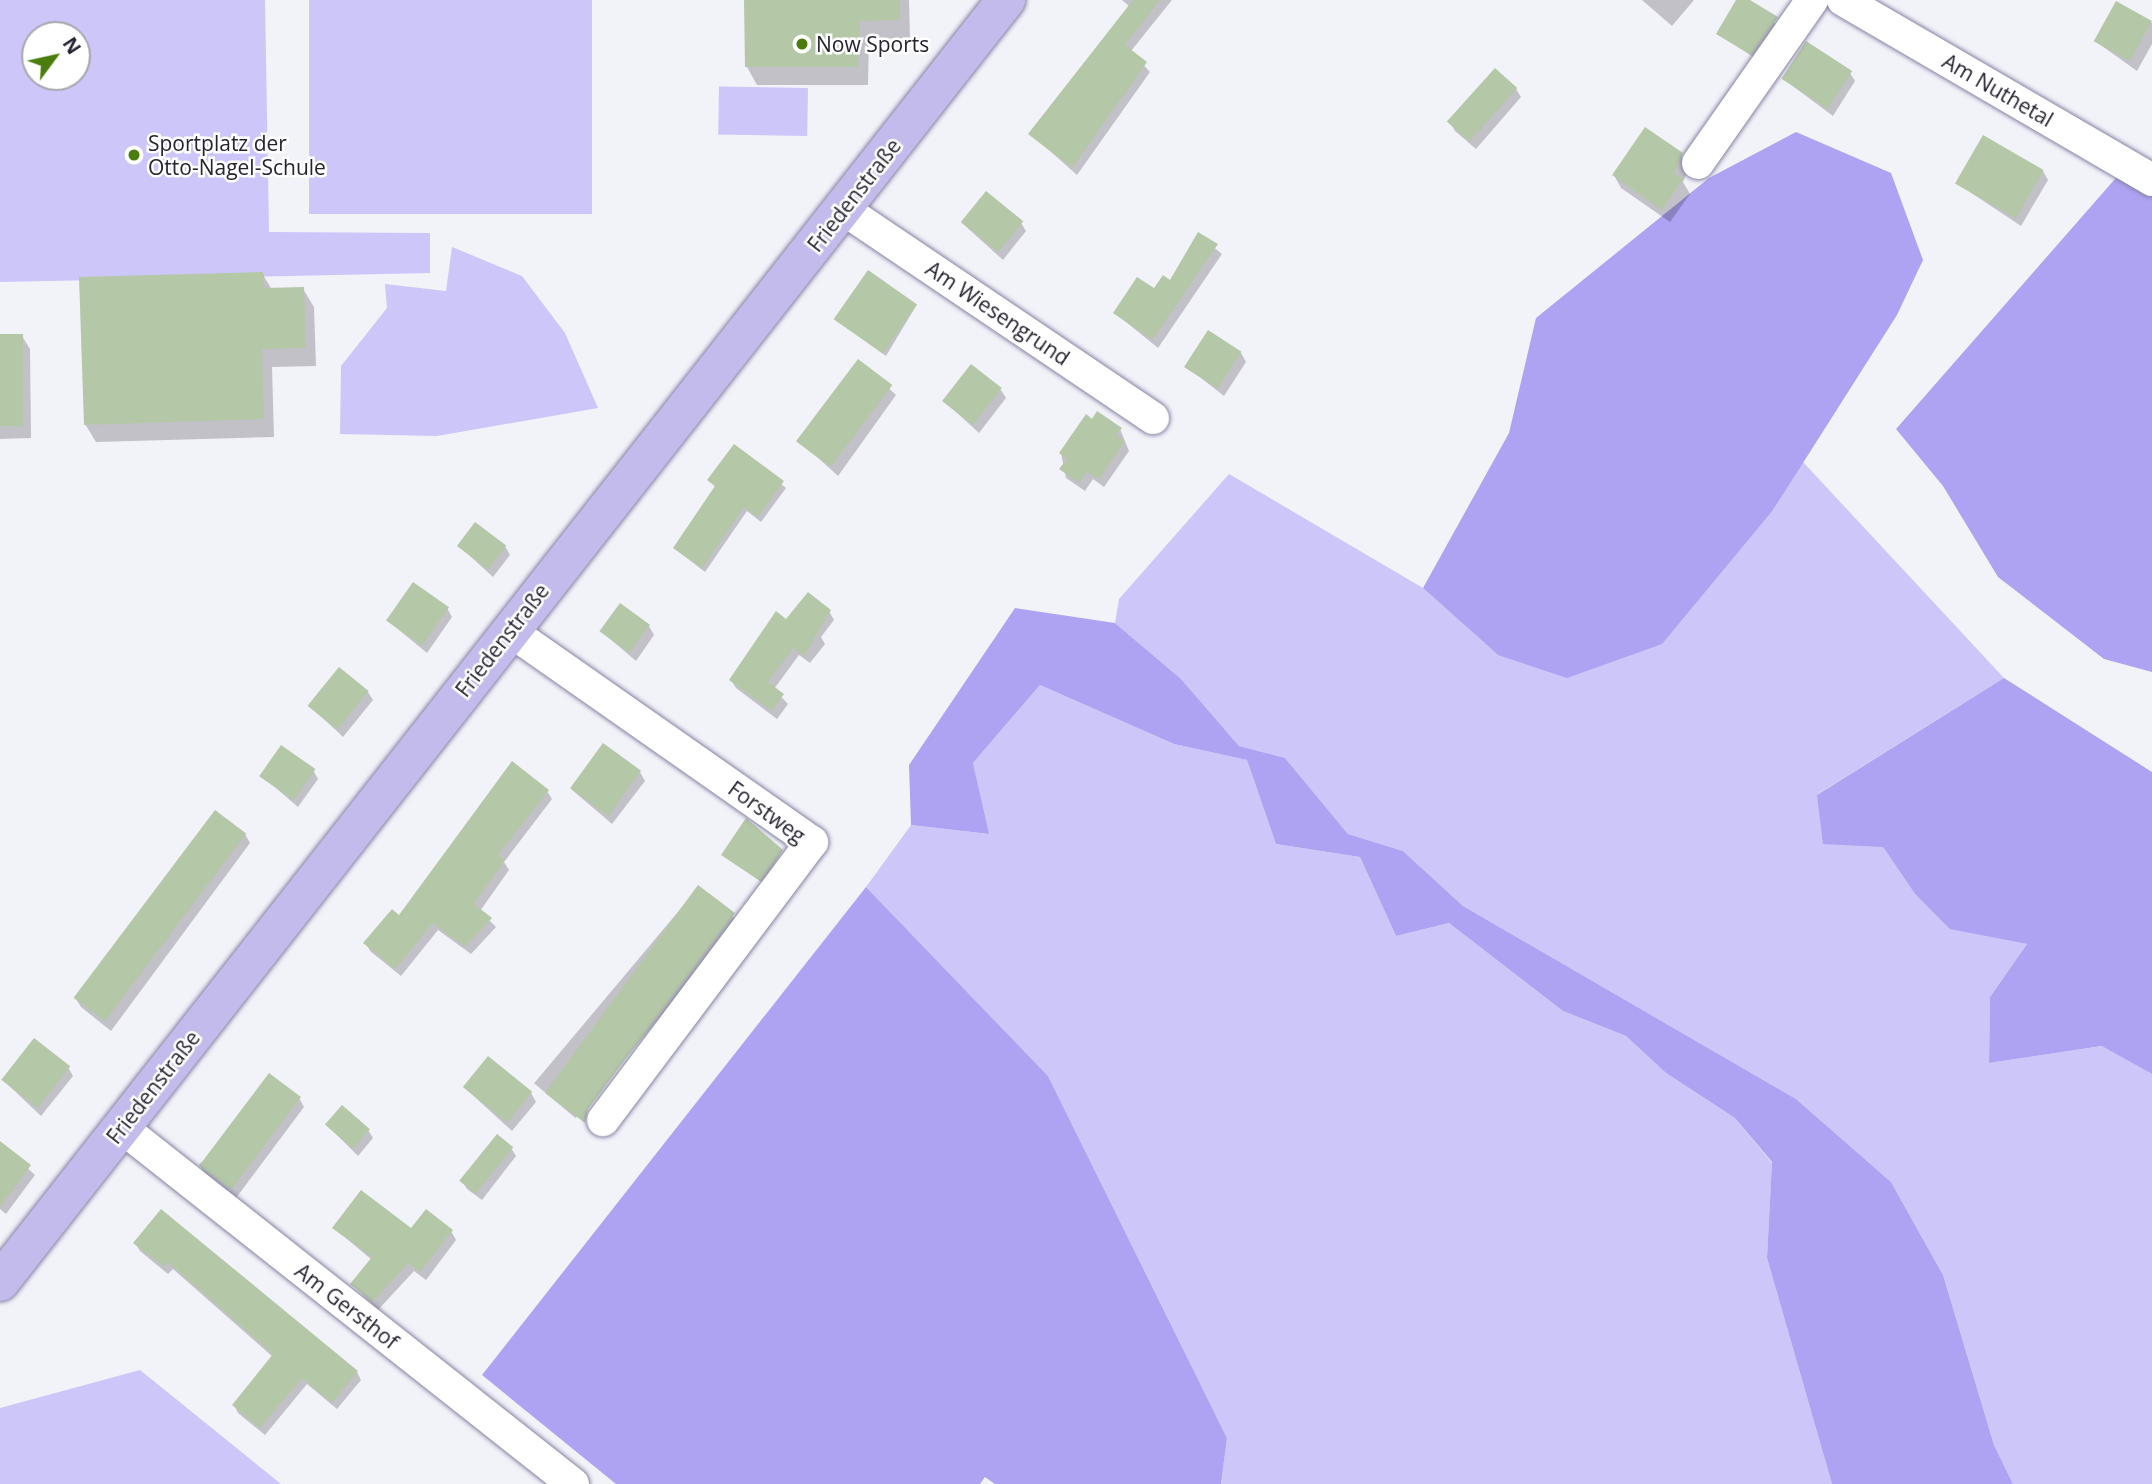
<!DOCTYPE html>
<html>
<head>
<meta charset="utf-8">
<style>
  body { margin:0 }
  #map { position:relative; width:2152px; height:1484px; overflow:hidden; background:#f2f2f9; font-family:"Open Sans",sans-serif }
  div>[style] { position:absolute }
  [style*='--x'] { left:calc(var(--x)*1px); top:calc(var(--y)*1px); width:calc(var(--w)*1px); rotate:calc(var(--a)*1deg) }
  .green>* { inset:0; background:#ccc6f9; transform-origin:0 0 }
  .forest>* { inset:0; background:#ada3f2 }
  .shadow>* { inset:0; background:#0003; transform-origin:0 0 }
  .building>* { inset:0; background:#b4c8a7; transform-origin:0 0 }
  .roads { filter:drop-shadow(0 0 2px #8683a4) drop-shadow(0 0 2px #8683a4) }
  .minor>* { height:32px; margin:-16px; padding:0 16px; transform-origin:16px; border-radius:16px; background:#fff }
  .major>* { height:38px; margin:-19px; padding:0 19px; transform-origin:19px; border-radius:19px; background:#c2bbeb }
  .dots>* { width:19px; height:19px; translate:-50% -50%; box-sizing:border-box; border:4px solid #fff; border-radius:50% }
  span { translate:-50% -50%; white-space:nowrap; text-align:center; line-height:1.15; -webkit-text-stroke:5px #fff; paint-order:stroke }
  .poi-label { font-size:21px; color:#252331 }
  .left { translate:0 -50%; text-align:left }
  .street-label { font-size:21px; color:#252331 }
  .north { position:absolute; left:21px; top:21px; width:70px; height:70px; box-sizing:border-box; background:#fff; border:2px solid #a8a7ad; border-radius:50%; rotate:57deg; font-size:19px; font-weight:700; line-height:28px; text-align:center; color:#252331 }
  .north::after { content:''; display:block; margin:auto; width:24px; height:32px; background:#4a7d0e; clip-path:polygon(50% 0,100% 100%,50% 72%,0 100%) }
</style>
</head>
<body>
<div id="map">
  <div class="green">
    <div style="clip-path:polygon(evenodd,0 0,265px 0,269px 232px,430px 233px,430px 273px,0 282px,0 0,35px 35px,77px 35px,77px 77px,35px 77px,35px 35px)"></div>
    <div style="left:309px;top:0;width:283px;height:214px"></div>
    <div style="left:808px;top:88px;width:48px;height:89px;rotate:91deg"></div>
    <div style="clip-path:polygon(452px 247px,522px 276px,565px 333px,598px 408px,437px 436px,340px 434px,341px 366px,387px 308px,385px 284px,446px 291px)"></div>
    <div style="clip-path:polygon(1803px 462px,2004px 678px,1818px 794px,1883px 847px,1915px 894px,1950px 928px,2027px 944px,1990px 997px,1989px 1063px,2103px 1046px,2152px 1074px,2152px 1484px,2013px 1484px,1994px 1445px,1943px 1275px,1891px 1182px,1796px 1099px,1463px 906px,1403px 851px,1348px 834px,1285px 758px,1239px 746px,1181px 679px,1115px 623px,1119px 599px,1229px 474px,1423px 588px,1498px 655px,1773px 510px)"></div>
    <div style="clip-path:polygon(1040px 685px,1174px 744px,1247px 760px,1276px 844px,1360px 857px,1396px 936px,1449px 923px,1563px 1011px,1626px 1036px,1666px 1073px,1735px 1118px,1772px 1163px,1767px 1258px,1832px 1484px,1221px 1484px,1227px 1438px,1048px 1076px,866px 887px,911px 825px,988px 834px,973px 763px)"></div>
    <div style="clip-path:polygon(140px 1370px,281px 1484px,0 1484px,0 1408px)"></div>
  </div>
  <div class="forest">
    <div style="clip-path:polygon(1796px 132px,1891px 173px,1923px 260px,1897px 315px,1773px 510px,1662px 644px,1567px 678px,1498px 655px,1423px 588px,1509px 433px,1536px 318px,1709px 178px)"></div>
    <div style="clip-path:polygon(2122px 171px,2152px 180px,2152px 672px,2104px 659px,1998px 577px,1943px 486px,1896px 429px)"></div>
    <div style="clip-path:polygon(1015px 608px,1115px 623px,1181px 679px,1239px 746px,1285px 758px,1348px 834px,1403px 851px,1463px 906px,1796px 1099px,1891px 1182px,1943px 1275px,1994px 1445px,2013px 1484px,1832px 1484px,1767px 1258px,1772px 1162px,1735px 1118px,1666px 1073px,1626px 1036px,1563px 1011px,1449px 923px,1396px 936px,1360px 857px,1276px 844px,1247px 760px,1174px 744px,1040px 685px,973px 763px,989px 834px,911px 825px,909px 765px)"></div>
    <div style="clip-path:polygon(2004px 678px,2152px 772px,2152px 1074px,2102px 1046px,1989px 1063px,1990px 997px,2027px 944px,1950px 929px,1915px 894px,1883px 847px,1823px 844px,1817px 795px)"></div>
    <div style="clip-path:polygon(866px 887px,1048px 1076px,1227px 1438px,1221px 1484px,995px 1484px,985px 1477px,980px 1484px,616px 1484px,482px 1375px)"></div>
  </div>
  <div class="shadow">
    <div style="clip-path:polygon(745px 0,909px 0,910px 38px,869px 39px,868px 85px,757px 85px,747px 67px)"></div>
    <div style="clip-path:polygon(1122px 0,1172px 0,1131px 51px,1150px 72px,1077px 175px,1031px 134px,1130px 7px)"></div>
    <div style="clip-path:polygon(1642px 0,1694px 0,1672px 26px)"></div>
    <div style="left:1739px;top:0;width:50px;height:40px;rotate:33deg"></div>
    <div style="clip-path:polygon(2116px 3px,2152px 23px,2152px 44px,2137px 71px,2095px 41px)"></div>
    <div style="clip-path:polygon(1850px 73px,1855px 81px,1833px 116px,1782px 78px)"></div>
    <div style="clip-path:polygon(1516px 89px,1521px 97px,1476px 149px,1455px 131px,1450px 122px)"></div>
    <div style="clip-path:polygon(1681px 154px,1689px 168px,1683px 182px,1690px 194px,1670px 222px,1621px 188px,1614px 175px)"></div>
    <div style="clip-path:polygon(2043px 171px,2048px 180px,2021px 226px,1958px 184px)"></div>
    <div style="clip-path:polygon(962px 223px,1021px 223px,1026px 231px,1003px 260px)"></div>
    <div style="clip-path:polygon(1199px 235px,1222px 254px,1158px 348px,1115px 313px,1170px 283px)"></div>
    <div style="clip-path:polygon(262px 273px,272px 290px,303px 289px,314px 307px,316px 366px,272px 367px,274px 437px,96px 442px,85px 424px)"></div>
    <div style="clip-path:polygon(916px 306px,886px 356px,835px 319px)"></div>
    <div style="clip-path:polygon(0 336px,22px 336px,30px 349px,31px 438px,0 439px)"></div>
    <div style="clip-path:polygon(1241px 353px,1246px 362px,1224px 396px,1187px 367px)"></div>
    <div style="clip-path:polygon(859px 361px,896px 395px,838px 476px,802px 443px)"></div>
    <div style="clip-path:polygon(1001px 390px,1006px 398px,979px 433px,944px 401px)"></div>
    <div style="clip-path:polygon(1093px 421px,1120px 429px,1129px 451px,1104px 487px,1093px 479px,1085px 491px,1066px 478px,1061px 453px)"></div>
    <div style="clip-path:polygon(734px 446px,786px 488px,761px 522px,747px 511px,705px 572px,675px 549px,716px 488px,709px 480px)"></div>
    <div style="clip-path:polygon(459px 546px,505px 546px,510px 555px,493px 577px)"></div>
    <div style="clip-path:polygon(447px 608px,452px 617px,427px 653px,388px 621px)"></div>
    <div style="clip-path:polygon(829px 611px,834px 620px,821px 637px,825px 644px,810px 663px,799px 655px,774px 689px,788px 704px,777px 719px,736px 688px,731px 680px)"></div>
    <div style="clip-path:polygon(649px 626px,654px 635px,636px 661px,602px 632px)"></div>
    <div style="clip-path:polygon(368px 692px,373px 700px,343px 737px,310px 706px)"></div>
    <div style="clip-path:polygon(313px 770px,318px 779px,298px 807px,262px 776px)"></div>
    <div style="clip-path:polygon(640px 772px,645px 781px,612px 824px,571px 789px)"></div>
    <div style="clip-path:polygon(547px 791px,552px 799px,504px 862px,509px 870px,480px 911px,496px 927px,471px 954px,438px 930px,401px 976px,370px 951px,366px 943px)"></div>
    <div style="clip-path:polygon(245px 834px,250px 843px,111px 1031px,81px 1007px,76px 999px)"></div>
    <div style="clip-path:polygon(782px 851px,763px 883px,723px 855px)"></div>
    <div style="left:698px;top:888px;width:54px;height:255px;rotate:40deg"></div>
    <div style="clip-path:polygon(68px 1067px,73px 1076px,41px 1116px,3px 1080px)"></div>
    <div style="clip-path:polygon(465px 1088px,531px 1093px,536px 1102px,512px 1131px)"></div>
    <div style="clip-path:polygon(299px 1098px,304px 1107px,236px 1198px,204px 1172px,199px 1164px)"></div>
    <div style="clip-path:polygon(327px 1125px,368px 1130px,373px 1138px,358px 1156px)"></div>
    <div style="clip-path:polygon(0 1143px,35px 1175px,6px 1214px,0 1209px)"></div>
    <div style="clip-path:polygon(511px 1148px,516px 1156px,482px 1200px,467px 1189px,462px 1181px)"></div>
    <div style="clip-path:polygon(161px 1211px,357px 1372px,361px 1380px,337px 1409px,307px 1384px,265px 1435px,238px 1413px,234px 1405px,273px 1357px,173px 1269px,168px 1274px,140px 1251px,135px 1243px)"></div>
    <div style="clip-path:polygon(334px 1228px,451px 1231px,456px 1240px,426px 1280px,414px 1271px,378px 1310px,352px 1284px,372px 1260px)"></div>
  </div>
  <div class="building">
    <div style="clip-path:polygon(744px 0,900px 0,900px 20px,860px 21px,858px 67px,745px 67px)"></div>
    <div style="clip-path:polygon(1133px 0,1160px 0,1125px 45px,1147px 62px,1072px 168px,1028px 134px)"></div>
    <div style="clip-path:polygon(1736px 0,1750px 0,1778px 17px,1751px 55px,1716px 34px)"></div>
    <div style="left:2116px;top:1px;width:41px;height:46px;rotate:29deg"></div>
    <div style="left:1806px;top:41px;width:55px;height:45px;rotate:33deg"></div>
    <div style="left:1495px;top:68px;width:30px;height:72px;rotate:42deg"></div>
    <div style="clip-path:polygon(1645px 127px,1683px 153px,1674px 173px,1683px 179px,1662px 210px,1612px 175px)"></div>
    <div style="left:1983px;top:135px;width:70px;height:56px;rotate:30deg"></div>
    <div style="left:986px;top:191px;width:48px;height:40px;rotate:39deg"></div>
    <div style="clip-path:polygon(1198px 232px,1218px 244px,1152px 340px,1113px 313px,1137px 277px,1154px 288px,1163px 275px,1170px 280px)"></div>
    <div style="left:868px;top:270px;width:60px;height:60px;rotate:35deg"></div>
    <div style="clip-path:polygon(263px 272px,264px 288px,304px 287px,306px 348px,262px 349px,264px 419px,84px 425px,79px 277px)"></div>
    <div style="left:1208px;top:330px;width:40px;height:44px;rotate:33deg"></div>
    <div style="left:0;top:334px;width:23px;height:92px"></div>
    <div style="left:858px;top:359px;width:43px;height:103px;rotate:37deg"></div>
    <div style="left:971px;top:364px;width:39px;height:47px;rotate:38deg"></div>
    <div style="clip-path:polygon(1097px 411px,1122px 428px,1116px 435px,1125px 441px,1099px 479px,1087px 472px,1079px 483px,1059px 469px,1067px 459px,1059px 453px,1086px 414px,1092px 419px)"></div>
    <div style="clip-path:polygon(734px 444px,784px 481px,758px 517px,744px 507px,702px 568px,673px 548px,715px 486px,707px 480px)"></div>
    <div style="left:475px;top:522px;width:39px;height:30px;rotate:37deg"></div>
    <div style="left:413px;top:582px;width:44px;height:47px;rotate:35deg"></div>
    <div style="clip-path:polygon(808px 592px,831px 610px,804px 656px,793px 648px,768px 682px,784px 694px,772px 711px,729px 680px,776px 611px,786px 619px)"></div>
    <div style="left:620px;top:603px;width:37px;height:35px;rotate:36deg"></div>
    <div style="left:339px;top:667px;width:38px;height:50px;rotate:39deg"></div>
    <div style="left:603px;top:743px;width:47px;height:56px;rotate:36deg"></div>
    <div style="left:281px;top:745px;width:42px;height:38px;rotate:35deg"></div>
    <div style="clip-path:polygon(512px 761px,549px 790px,498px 855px,505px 860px,474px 904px,492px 918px,465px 947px,433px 923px,395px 969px,363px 943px,392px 909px,399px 915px)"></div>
    <div style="left:215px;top:810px;width:39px;height:235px;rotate:37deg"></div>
    <div style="clip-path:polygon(746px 818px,783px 850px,760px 881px,721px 855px)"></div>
    <div style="clip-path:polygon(698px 885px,735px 913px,588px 1109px,585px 1123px,545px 1093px)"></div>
    <div style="left:34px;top:1038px;width:46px;height:53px;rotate:38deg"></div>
    <div style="left:488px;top:1056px;width:57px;height:40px;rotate:39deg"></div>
    <div style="left:269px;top:1073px;width:40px;height:116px;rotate:37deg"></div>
    <div style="left:342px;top:1105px;width:37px;height:26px;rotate:41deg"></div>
    <div style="left:497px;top:1134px;width:21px;height:60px;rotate:39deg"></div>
    <div style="clip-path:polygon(0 1141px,31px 1165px,0 1207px)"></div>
    <div style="clip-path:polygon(361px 1190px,411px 1228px,426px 1209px,453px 1230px,420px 1272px,408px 1263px,373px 1302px,350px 1284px,372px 1257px,332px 1228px)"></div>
    <div style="clip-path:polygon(161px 1209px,358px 1371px,332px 1403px,302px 1378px,260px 1428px,232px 1405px,273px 1354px,168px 1262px,164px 1267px,133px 1243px)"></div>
  </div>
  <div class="roads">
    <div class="minor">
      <div style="--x:1843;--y:0;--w:358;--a:30.2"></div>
      <div style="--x:1698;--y:163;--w:199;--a:-55"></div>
      <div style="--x:843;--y:209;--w:374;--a:34"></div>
      <div style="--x:509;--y:630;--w:370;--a:35"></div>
      <div style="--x:812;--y:842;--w:348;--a:126.9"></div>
      <div style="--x:121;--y:1127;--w:576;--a:38.3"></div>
    </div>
    <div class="major">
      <div style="--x:0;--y:1282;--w:1630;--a:-51.88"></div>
    </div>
  </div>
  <div class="dots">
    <div style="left:802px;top:44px;background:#4a7d0e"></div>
    <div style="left:134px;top:155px;background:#4a7d0e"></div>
  </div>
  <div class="poi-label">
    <span class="left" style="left:816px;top:44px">Now Sports</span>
    <span class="left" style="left:148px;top:155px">Sportplatz der<br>Otto-Nagel-Schule</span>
  </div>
  <div class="street-label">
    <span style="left:1998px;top:90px;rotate:30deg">Am Nuthetal</span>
    <span style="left:854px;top:195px;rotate:-52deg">Friedenstraße</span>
    <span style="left:998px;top:313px;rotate:34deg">Am Wiesengrund</span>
    <span style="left:502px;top:640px;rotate:-52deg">Friedenstraße</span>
    <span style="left:767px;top:812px;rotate:36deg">Forstweg</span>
    <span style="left:153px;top:1087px;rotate:-52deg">Friedenstraße</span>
    <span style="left:347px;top:1306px;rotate:38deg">Am Gersthof</span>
  </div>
  <div class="north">N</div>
</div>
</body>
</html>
